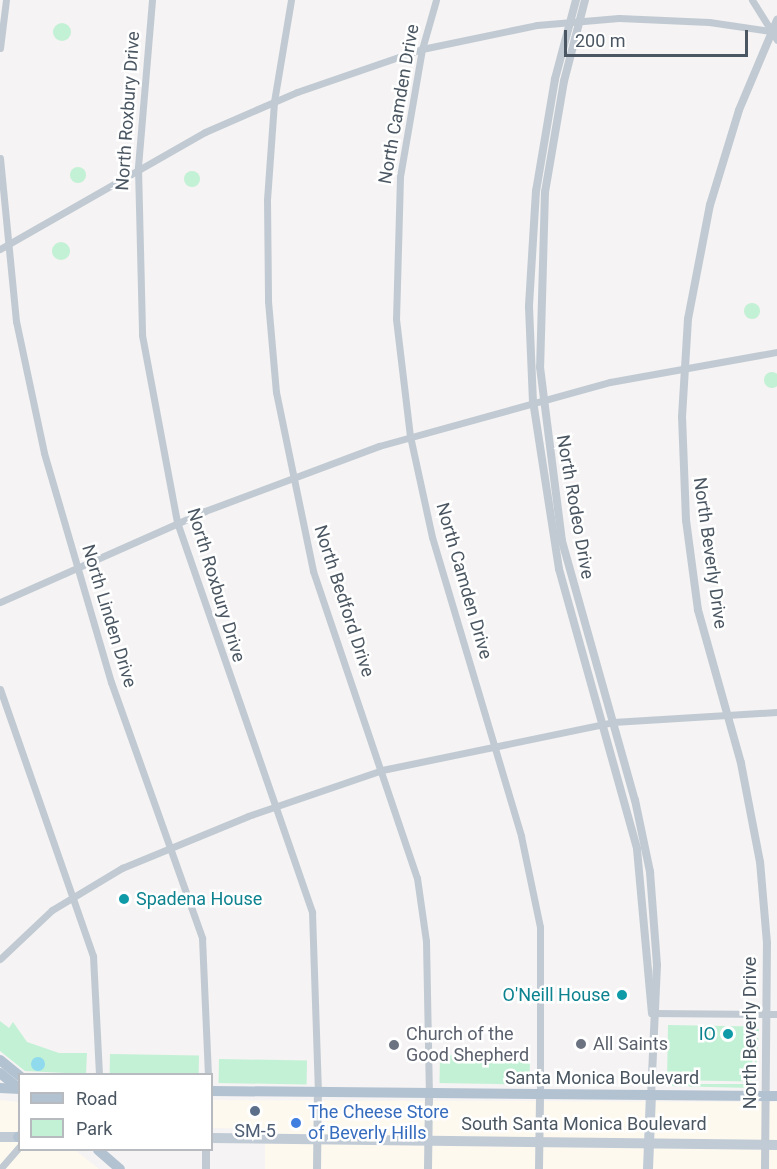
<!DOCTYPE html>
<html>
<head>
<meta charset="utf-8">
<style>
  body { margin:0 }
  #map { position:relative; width:777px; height:1169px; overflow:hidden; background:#f5f3f3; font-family:Roboto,sans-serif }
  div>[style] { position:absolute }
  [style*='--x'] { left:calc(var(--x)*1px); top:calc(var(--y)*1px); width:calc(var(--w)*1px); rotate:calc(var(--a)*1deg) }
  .commercial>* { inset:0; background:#fdf9ef }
  .green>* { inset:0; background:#c3f1d5; transform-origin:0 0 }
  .round { border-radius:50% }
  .water>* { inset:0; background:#90daee }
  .minor>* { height:7px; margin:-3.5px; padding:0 3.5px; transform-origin:3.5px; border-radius:3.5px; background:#c1cad2 }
  .tertiary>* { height:8px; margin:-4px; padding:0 4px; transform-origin:4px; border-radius:4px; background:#c1cad2 }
  .secondary>* { height:10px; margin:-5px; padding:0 5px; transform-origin:5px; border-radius:5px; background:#c1cbd6 }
  .primary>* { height:10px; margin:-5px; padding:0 5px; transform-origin:5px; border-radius:5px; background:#b3c2d1 }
  .dots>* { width:16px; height:16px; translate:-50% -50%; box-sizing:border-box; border:3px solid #fff; border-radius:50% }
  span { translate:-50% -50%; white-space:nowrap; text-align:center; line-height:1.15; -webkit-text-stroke:5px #fff; paint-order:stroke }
  .street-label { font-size:18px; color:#4a5661 }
  .culture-label { font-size:18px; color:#0d838f }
  .left { translate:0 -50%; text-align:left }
  .right { translate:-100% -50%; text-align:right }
  .worship-label { font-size:18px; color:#5b616d }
  .shop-label { font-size:18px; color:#366cbe }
  .service-label { font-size:18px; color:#4e5e75 }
  .legend { position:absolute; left:18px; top:1073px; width:195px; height:78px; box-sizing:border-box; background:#fff; border:2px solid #b7bbc0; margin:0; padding:8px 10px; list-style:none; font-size:18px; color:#4a5661 }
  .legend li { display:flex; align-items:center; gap:12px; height:30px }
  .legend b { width:30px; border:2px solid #b7bbc0 }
  .scale { position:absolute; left:564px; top:30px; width:184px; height:27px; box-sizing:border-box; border:3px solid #4a5661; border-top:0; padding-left:8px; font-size:18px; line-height:21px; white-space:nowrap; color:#4a5661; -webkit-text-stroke:4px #fff; paint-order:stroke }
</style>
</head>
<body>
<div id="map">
  <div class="commercial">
    <div style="clip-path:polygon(0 1100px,19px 1102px,20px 1150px,75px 1150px,99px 1169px,0 1169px)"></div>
    <div style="clip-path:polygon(212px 1100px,777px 1102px,777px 1169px,265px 1169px,265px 1129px,212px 1128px)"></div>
  </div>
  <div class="green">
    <div class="round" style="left:53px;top:23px;width:18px;height:18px"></div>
    <div class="round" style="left:70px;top:167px;width:16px;height:16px"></div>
    <div class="round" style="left:184px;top:171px;width:16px;height:16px"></div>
    <div class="round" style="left:52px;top:242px;width:18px;height:18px"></div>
    <div class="round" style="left:744px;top:303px;width:16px;height:16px"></div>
    <div class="round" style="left:764px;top:372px;width:16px;height:16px"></div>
    <div style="clip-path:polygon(0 1021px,9px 1028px,13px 1022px,27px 1042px,59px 1053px,87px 1053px,86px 1074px,25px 1071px,0 1051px)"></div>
    <div style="left:668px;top:1025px;width:85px;height:55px;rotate:1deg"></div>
    <div style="clip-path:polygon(755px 1029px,759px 1029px,755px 1082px)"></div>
    <div style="left:110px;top:1054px;width:89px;height:20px;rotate:1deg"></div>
    <div style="left:440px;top:1055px;width:90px;height:28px;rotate:1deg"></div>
    <div style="left:219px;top:1059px;width:88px;height:24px;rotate:1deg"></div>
    <div style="clip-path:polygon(669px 1084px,751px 1084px,751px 1088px,669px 1086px)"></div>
  </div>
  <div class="water">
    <div class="round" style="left:31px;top:1057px;width:14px;height:14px"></div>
  </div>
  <div class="minor">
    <div style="--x:152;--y:0;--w:168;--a:94.8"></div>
    <div style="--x:138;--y:167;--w:168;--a:88.6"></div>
    <div style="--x:142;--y:335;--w:190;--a:79.4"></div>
    <div style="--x:177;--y:522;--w:413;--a:70.9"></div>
    <div style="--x:312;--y:912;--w:180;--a:88.1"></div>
    <div style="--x:291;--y:0;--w:103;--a:99.5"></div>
    <div style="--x:274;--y:102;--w:98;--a:94.1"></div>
    <div style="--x:267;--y:200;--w:101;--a:89.4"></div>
    <div style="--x:268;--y:301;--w:91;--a:85"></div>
    <div style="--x:276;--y:392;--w:183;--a:78.3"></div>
    <div style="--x:313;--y:571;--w:324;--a:71.3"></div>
    <div style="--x:417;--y:878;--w:64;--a:81.9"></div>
    <div style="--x:426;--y:941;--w:152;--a:88.9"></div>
    <div style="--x:436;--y:0;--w:51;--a:105.9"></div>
    <div style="--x:422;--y:49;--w:130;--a:99.8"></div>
    <div style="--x:400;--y:177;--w:142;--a:91.6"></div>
    <div style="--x:396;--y:319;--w:118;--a:83.2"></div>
    <div style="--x:410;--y:436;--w:103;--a:77.7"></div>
    <div style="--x:432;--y:537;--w:312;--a:73.4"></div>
    <div style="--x:521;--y:836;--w:93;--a:78.2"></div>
    <div style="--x:540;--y:927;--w:167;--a:90"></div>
    <div style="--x:752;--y:0;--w:47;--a:58"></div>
    <div style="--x:0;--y:48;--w:48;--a:-82.9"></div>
    <div style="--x:0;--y:158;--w:164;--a:84.4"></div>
    <div style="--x:16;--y:321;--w:135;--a:78"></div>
    <div style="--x:44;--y:453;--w:239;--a:73.7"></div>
    <div style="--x:111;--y:682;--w:272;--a:70.4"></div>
    <div style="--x:202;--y:938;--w:136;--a:87.5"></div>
    <div style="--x:0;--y:249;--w:236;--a:-29.7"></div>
    <div style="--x:205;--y:132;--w:100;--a:-23.5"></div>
    <div style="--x:297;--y:92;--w:132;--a:-19"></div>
    <div style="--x:422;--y:49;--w:117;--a:-11.8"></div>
    <div style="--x:537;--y:25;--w:82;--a:-4.9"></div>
    <div style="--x:619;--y:18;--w:90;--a:2.5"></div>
    <div style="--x:709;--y:22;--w:69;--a:8.4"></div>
    <div style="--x:0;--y:602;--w:224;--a:-23.9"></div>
    <div style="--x:205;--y:511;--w:186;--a:-20.5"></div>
    <div style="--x:379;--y:446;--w:240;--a:-15.5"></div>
    <div style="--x:610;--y:382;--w:170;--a:-10.2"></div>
    <div style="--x:0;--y:689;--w:283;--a:70.8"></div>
    <div style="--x:93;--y:956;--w:118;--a:87.1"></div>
    <div style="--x:0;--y:959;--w:71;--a:-43.3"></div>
    <div style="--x:52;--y:910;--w:82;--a:-31"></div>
    <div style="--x:122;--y:868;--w:136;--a:-22.4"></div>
    <div style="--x:248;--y:816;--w:142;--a:-18.9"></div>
    <div style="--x:382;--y:770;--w:236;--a:-11.7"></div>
    <div style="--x:613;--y:722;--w:164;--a:-3.5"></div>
    <div style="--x:652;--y:1013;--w:125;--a:0.5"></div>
    <div style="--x:0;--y:1169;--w:30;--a:-49"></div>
  </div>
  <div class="tertiary">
    <div style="--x:576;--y:0;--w:82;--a:104.9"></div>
    <div style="--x:555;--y:79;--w:114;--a:99.6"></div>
    <div style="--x:536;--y:191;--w:116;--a:93.5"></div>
    <div style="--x:529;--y:307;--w:94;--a:87.6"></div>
    <div style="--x:533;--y:401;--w:170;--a:81.2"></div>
    <div style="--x:559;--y:569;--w:291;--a:74.4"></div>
    <div style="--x:637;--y:849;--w:165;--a:84.8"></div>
    <div style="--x:585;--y:0;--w:84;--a:104.5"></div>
    <div style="--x:564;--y:81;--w:113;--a:99.7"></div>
    <div style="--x:545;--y:192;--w:175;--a:91.6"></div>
    <div style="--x:540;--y:367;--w:175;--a:82.8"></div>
    <div style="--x:562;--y:541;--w:269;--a:74.3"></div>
    <div style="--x:635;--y:800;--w:74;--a:78.2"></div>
    <div style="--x:650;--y:872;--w:93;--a:85.7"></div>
    <div style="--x:657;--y:965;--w:130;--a:92.6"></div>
    <div style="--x:206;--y:1169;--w:19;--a:-90"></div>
    <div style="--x:317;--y:1169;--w:77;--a:-89.3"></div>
    <div style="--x:428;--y:1169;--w:76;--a:-89.2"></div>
    <div style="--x:539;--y:1169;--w:75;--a:-89.2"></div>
    <div style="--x:765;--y:1169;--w:226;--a:-89.5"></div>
    <div style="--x:767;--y:943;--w:81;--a:-94.9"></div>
    <div style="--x:760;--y:862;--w:101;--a:-100.9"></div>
    <div style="--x:741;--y:763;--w:159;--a:-105.7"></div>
    <div style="--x:698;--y:610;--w:91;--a:-97.6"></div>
    <div style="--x:686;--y:520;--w:103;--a:-92.2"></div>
    <div style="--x:682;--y:417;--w:98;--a:-86.5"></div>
    <div style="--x:688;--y:319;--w:116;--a:-79.1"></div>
    <div style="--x:710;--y:205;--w:99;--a:-73"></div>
    <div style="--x:739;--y:110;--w:98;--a:-67.1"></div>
  </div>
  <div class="secondary">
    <div style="--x:0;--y:1137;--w:20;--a:0"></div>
    <div style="--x:212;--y:1138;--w:565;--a:0.71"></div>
    <div style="--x:648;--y:1169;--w:74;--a:-87.7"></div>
  </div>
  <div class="primary">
    <div style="--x:0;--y:1060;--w:26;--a:39"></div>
    <div style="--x:0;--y:1073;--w:26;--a:39"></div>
    <div style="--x:0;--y:1088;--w:20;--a:3"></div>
    <div style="--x:212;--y:1091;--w:565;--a:0.51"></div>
    <div style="--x:18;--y:1137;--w:2;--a:-27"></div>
    <div style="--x:98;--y:1150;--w:29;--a:41"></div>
  </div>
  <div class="dots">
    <div style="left:124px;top:899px;background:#0f9aa8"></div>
    <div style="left:622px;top:995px;background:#0f9aa8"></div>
    <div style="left:728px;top:1034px;background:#0f9aa8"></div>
    <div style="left:581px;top:1044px;background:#6b7280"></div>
    <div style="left:394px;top:1045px;background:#6b7280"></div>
    <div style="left:255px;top:1111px;background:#5c6f8a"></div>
    <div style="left:296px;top:1123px;background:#3f7fe0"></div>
  </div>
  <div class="street-label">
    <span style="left:399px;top:104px;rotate:-80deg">North Camden Drive</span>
    <span style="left:128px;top:111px;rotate:-86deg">North Roxbury Drive</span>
    <span style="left:575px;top:507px;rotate:80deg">North Rodeo Drive</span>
    <span style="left:710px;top:553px;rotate:82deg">North Beverly Drive</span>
    <span style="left:464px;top:581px;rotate:74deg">North Camden Drive</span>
    <span style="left:216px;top:585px;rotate:73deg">North Roxbury Drive</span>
    <span style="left:344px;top:601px;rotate:72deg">North Bedford Drive</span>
    <span style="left:109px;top:616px;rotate:73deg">North Linden Drive</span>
    <span style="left:750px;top:1033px;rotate:-90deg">North Beverly Drive</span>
    <span style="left:602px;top:1078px">Santa Monica Boulevard</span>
    <span style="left:584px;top:1124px">South Santa Monica Boulevard</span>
  </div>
  <div class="culture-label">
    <span class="left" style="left:136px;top:899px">Spadena House</span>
    <span class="right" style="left:610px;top:995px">O'Neill House</span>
    <span class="right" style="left:716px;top:1034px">IO</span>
  </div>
  <div class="worship-label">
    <span class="left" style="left:406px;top:1045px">Church of the<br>Good Shepherd</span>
    <span class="left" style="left:593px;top:1044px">All Saints</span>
  </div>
  <div class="shop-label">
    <span class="left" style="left:308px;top:1123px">The Cheese Store<br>of Beverly Hills</span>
  </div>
  <div class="service-label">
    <span style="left:255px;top:1131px">SM-5</span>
  </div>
  <ul class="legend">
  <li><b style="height:8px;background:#b3c2d1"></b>Road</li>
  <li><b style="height:16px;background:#c3f1d5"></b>Park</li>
  </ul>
  <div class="scale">200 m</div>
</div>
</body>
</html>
